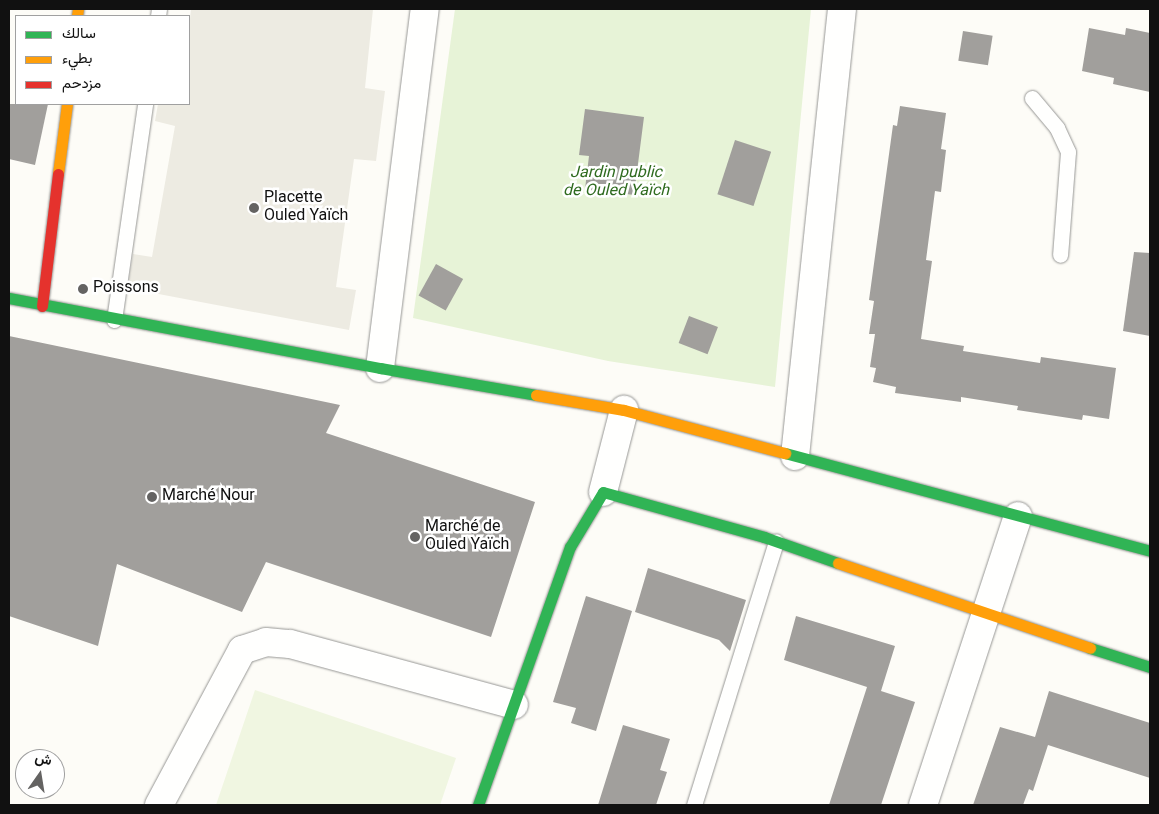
<!DOCTYPE html>
<html>
<head>
<meta charset="utf-8">
<style>
  body { margin:0 }
  #map { position:relative; width:1159px; height:814px; overflow:hidden; background:#fdfcf7; font-family:Georgia,Vazirmatn,serif }
  div>[style] { position:absolute }
  [style*='--x'] { left:calc(var(--x)*1px); top:calc(var(--y)*1px); width:calc(var(--w)*1px); rotate:calc(var(--a)*1deg) }
  .green>* { inset:0; background:#e7f3d7 }
  .pitch>* { inset:0; background:#f0f6e1 }
  .plaza>* { inset:0; background:#edebe2 }
  .building>* { inset:0; background:#a19f9c; transform-origin:0 0 }
  .roads { filter:drop-shadow(0 0 1px #979795) drop-shadow(0 0 1px #979795) }
  .lane>* { height:15px; margin:-7.5px; padding:0 7.5px; transform-origin:7.5px; border-radius:7.5px; background:#fffffe }
  .street>* { height:28px; margin:-14px; padding:0 14px; transform-origin:14px; border-radius:14px; background:#fffffe }
  .fast>* { height:11px; margin:-5.5px; padding:0 5.5px; transform-origin:5.5px; border-radius:5.5px; background:#30b455 }
  .slow>* { height:11px; margin:-5.5px; padding:0 5.5px; transform-origin:5.5px; border-radius:5.5px; background:#ff9f0a }
  .jam>* { height:11px; margin:-5.5px; padding:0 5.5px; transform-origin:5.5px; border-radius:5.5px; background:#e5322d }
  .dots>* { width:14px; height:14px; translate:-50% -50%; box-sizing:border-box; border:2px solid #fff; border-radius:50% }
  span { translate:-50% -50%; white-space:nowrap; text-align:center; line-height:1.15; -webkit-text-stroke:5px #fff; paint-order:stroke }
  .park-label { font-size:16px; color:#2f6b1f; font-style:italic }
  .poi-label { font-size:16px; color:#111 }
  .left { translate:0 -50%; text-align:left }
  .frame { position:absolute; inset:0; border:10px solid #111; pointer-events:none }
  .legend { position:absolute; left:15px; top:15px; width:175px; height:90px; box-sizing:border-box; background:#fff; border:1px solid #a0a0a0; margin:0; padding:6px 9px; list-style:none; font-size:15px; color:#111 }
  .legend li { display:flex; align-items:center; gap:10px; height:25px }
  .legend b { width:25px; border:1px solid #a0a0a0 }
  .north { position:absolute; left:15px; top:749px; width:50px; height:50px; box-sizing:border-box; background:#fff; border:1px solid #a0a0a0; border-radius:50%; rotate:13deg; font-size:14px; font-weight:700; line-height:20px; text-align:center; color:#111 }
  .north::after { content:''; display:block; margin:auto; width:18px; height:22px; background:#646362; clip-path:polygon(50% 0,100% 100%,50% 72%,0 100%) }
</style>
</head>
<body>
<div id="map">
  <div class="green">
    <div style="clip-path:polygon(455px 9px,811px 9px,775px 387px,608px 361px,413px 318px)"></div>
  </div>
  <div class="pitch">
    <div style="clip-path:polygon(255px 690px,456px 758px,440px 805px,216px 805px)"></div>
  </div>
  <div class="plaza">
    <div style="clip-path:polygon(191px 9px,373px 9px,365px 88px,385px 91px,376px 161px,354px 159px,336px 287px,356px 290px,349px 330px,127px 288px,133px 254px,152px 257px,175px 126px,155px 121px,158px 104px,189px 104px,189px 29px)"></div>
  </div>
  <div class="building">
    <div style="clip-path:polygon(1089px 28px,1125px 35px,1126px 28px,1150px 33px,1150px 92px,1113px 84px,1114px 78px,1082px 71px)"></div>
    <div style="left:963px;top:31px;width:30px;height:30px;rotate:9deg"></div>
    <div style="clip-path:polygon(9px 104px,48px 104px,35px 165px,9px 159px)"></div>
    <div style="clip-path:polygon(900px 106px,946px 113px,941px 149px,946px 150px,941px 192px,935px 191px,926px 260px,932px 261px,921px 339px,964px 346px,963px 351px,1040px 363px,1041px 357px,1116px 368px,1109px 419px,1083px 415px,1082px 420px,1017px 410px,1018px 406px,961px 397px,961px 402px,895px 393px,896px 387px,873px 382px,876px 368px,870px 367px,875px 334px,869px 334px,874px 301px,869px 300px,893px 125px,897px 126px)"></div>
    <div style="clip-path:polygon(585px 109px,644px 117px,634px 195px,585px 189px,589px 156px,579px 155px)"></div>
    <div style="left:735px;top:140px;width:38px;height:57px;rotate:18deg"></div>
    <div style="clip-path:polygon(1134px 252px,1150px 253px,1150px 336px,1123px 331px)"></div>
    <div style="left:436px;top:264px;width:31px;height:36px;rotate:29deg"></div>
    <div style="left:689px;top:316px;width:31px;height:29px;rotate:21deg"></div>
    <div style="clip-path:polygon(9px 336px,340px 405px,326px 433px,535px 502px,491px 637px,266px 562px,242px 612px,117px 564px,98px 646px,9px 616px)"></div>
    <div style="clip-path:polygon(648px 568px,746px 600px,730px 651px,719px 640px,635px 612px)"></div>
    <div style="clip-path:polygon(586px 596px,632px 611px,596px 731px,571px 723px,576px 708px,553px 702px)"></div>
    <div style="clip-path:polygon(796px 616px,895px 646px,881px 691px,915px 702px,881px 805px,829px 805px,867px 687px,784px 660px)"></div>
    <div style="clip-path:polygon(1049px 691px,1150px 723px,1150px 778px,1048px 745px,1033px 791px,1029px 789px,1023px 805px,973px 805px,1000px 727px,1035px 737px)"></div>
    <div style="clip-path:polygon(623px 725px,670px 739px,660px 770px,667px 772px,656px 805px,598px 805px)"></div>
  </div>
  <div class="roads">
    <div class="lane">
      <div style="--x:158;--y:16;--w:7;--a:-82"></div>
      <div style="--x:1032;--y:98;--w:39;--a:50"></div>
      <div style="--x:1057;--y:128;--w:26;--a:65"></div>
      <div style="--x:1068;--y:152;--w:103;--a:94.4"></div>
      <div style="--x:114;--y:320;--w:218;--a:-81.8"></div>
      <div style="--x:694;--y:805;--w:276;--a:-72.7"></div>
    </div>
    <div class="street">
      <div style="--x:380;--y:368;--w:362;--a:-82.9"></div>
      <div style="--x:795;--y:456;--w:449;--a:-84"></div>
      <div style="--x:603;--y:492;--w:85;--a:-75.6"></div>
      <div style="--x:159;--y:805;--w:176;--a:-61.8"></div>
      <div style="--x:242;--y:650;--w:25;--a:-18"></div>
      <div style="--x:266;--y:642;--w:24;--a:5"></div>
      <div style="--x:290;--y:644;--w:232;--a:15.2"></div>
      <div style="--x:923;--y:805;--w:304;--a:-71.8"></div>
    </div>
    <div class="fast">
      <div style="--x:9;--y:298;--w:378;--a:10.7"></div>
      <div style="--x:380;--y:368;--w:158;--a:9.8"></div>
      <div style="--x:785;--y:453;--w:378;--a:15"></div>
      <div style="--x:1090;--y:648;--w:63;--a:17.6"></div>
      <div style="--x:478;--y:805;--w:274;--a:-70.4"></div>
      <div style="--x:570;--y:547;--w:64;--a:-59"></div>
      <div style="--x:603;--y:492;--w:167;--a:15.6"></div>
      <div style="--x:764;--y:537;--w:78;--a:19.4"></div>
    </div>
    <div class="slow">
      <div style="--x:77;--y:16;--w:7;--a:-82"></div>
      <div style="--x:58;--y:174;--w:71;--a:-82.7"></div>
      <div style="--x:536;--y:395;--w:89;--a:9.7"></div>
      <div style="--x:624;--y:410;--w:167;--a:15"></div>
      <div style="--x:838;--y:563;--w:266;--a:18.6"></div>
    </div>
    <div class="jam">
      <div style="--x:42;--y:306;--w:133;--a:-83.1"></div>
    </div>
  </div>
  <div class="dots">
    <div style="left:254px;top:208px;background:#646362"></div>
    <div style="left:83px;top:289px;background:#646362"></div>
    <div style="left:152px;top:497px;background:#646362"></div>
    <div style="left:415px;top:537px;background:#646362"></div>
  </div>
  <div class="park-label">
    <span style="left:616px;top:183px">Jardin public<br>de Ouled Yaïch</span>
  </div>
  <div class="poi-label">
    <span class="left" style="left:264px;top:208px">Placette<br>Ouled Yaïch</span>
    <span class="left" style="left:93px;top:289px">Poissons</span>
    <span class="left" style="left:162px;top:497px">Marché Nour</span>
    <span class="left" style="left:425px;top:537px">Marché de<br>Ouled Yaïch</span>
  </div>
  <div class="frame"></div>
  <ul class="legend">
  <li><b style="height:6px;background:#30b455"></b>سالك</li>
  <li><b style="height:6px;background:#ff9f0a"></b>بطيء</li>
  <li><b style="height:6px;background:#e5322d"></b>مزدحم</li>
  </ul>
  <div class="north">ش</div>
</div>
</body>
</html>
